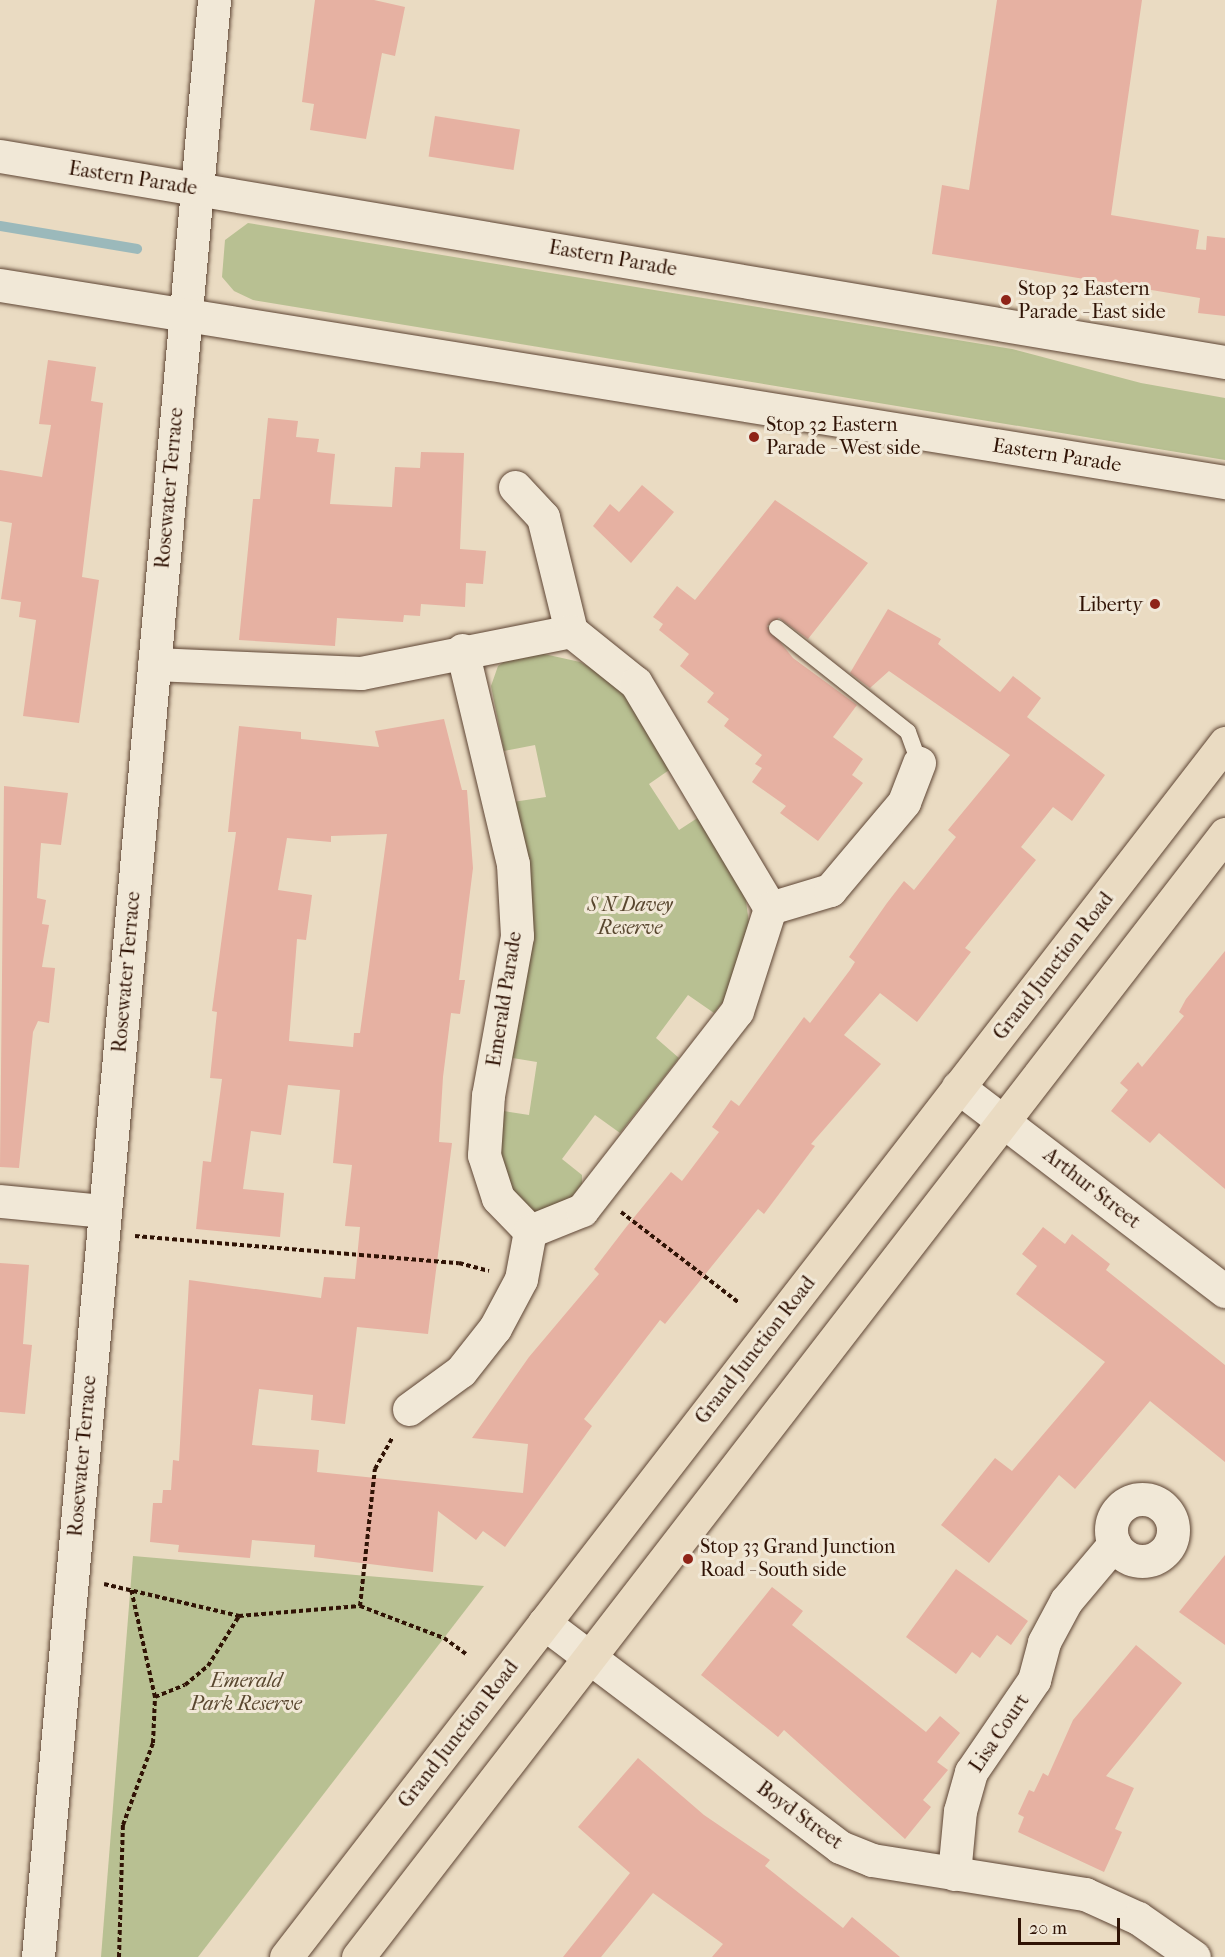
<!DOCTYPE html>
<html>
<head>
<meta charset="utf-8">
<style>
  body { margin:0 }
  #map { position:relative; width:1225px; height:1957px; overflow:hidden; background:#eadbc2; font-family:"IM FELL French Canon",serif }
  div>[style] { position:absolute }
  [style*='--x'] { left:calc(var(--x)*1px); top:calc(var(--y)*1px); width:calc(var(--w)*1px); rotate:calc(var(--a)*1deg) }
  .green>* { inset:0; background:#b8c092 }
  .stream>* { height:10px; margin:-5px; padding:0 5px; transform-origin:5px; border-radius:5px; background:#9bb9bb }
  .building>* { inset:0; background:#e6b1a2; transform-origin:0 0 }
  .path>* { height:4px; margin-top:-2px; transform-origin:0; background:repeating-linear-gradient(90deg,#301305 0 4.5px,transparent 0 7.5px) }
  .roads { filter:drop-shadow(0 0 2px #5e4534) drop-shadow(0 0 2px #5e4534) }
  .service>* { height:16px; margin:-8px; padding:0 8px; transform-origin:8px; border-radius:8px; background:#f1e8d7 }
  .minor>* { height:33px; margin:-16.5px; padding:0 16.5px; transform-origin:16.5px; border-radius:16.5px; background:#f1e8d7 }
  .minor>.ring { margin:-16.5px; padding:0; box-sizing:content-box; background:none; border:33px solid #f1e8d7; border-radius:50% }
  .secondary>* { height:33px; margin:-16.5px; padding:0 16.5px; transform-origin:16.5px; border-radius:16.5px; background:#f1e8d7 }
  .trunk>* { height:33px; margin:-16.5px; padding:0 16.5px; transform-origin:16.5px; border-radius:16.5px; background:#eadbc2 }
  .dots>* { width:16px; height:16px; translate:-50% -50%; box-sizing:border-box; border:3px solid #f1e8d7; border-radius:50% }
  span { translate:-50% -50%; white-space:nowrap; text-align:center; line-height:1.15; -webkit-text-stroke:6px #f1e8d7; paint-order:stroke }
  .street-label { font-size:20px; color:#301305 }
  .poi-label { font-size:20px; color:#301305 }
  .left { translate:0 -50%; text-align:left }
  .right { translate:-100% -50%; text-align:right }
  .park-label { font-size:20px; color:#59472f; font-style:italic }
  .scale { position:absolute; left:1018px; top:1918px; width:102px; height:27px; box-sizing:border-box; border:3px solid #301305; border-top:0; padding-left:8px; font-size:18px; line-height:21px; white-space:nowrap; color:#301305; -webkit-text-stroke:4px #f1e8d7; paint-order:stroke }
</style>
</head>
<body>
<div id="map">
  <div class="green">
    <div style="clip-path:polygon(248px 223px,1012px 349px,1141px 383px,1225px 398px,1225px 460px,253px 300px,234px 291px,222px 277px,225px 240px)"></div>
    <div style="clip-path:polygon(535px 652px,580px 662px,609px 678px,631px 702px,672px 768px,649px 784px,679px 830px,702px 815px,743px 880px,749px 923px,726px 998px,714px 1013px,688px 995px,656px 1038px,679px 1058px,620px 1133px,595px 1115px,562px 1159px,582px 1175px,582px 1184px,570px 1199px,535px 1212px,517px 1201px,506px 1181px,494px 1134px,497px 1110px,529px 1115px,537px 1062px,507px 1057px,532px 903px,513px 802px,546px 797px,535px 745px,504px 751px,491px 686px,498px 666px,514px 654px)"></div>
    <div style="clip-path:polygon(133px 1556px,484px 1586px,198px 1957px,101px 1957px)"></div>
  </div>
  <div class="stream">
    <div style="--x:0;--y:226;--w:139;--a:9.5"></div>
  </div>
  <div class="building">
    <div style="clip-path:polygon(315px 0,374px 0,405px 7px,395px 56px,382px 53px,366px 139px,310px 130px,314px 104px,302px 102px)"></div>
    <div style="clip-path:polygon(997px 0,1142px 0,1111px 215px,1199px 230px,1196px 249px,1206px 250px,1207px 236px,1225px 238px,1225px 316px,1198px 313px,1200px 298px,932px 254px,942px 185px,969px 190px)"></div>
    <div style="left:435px;top:116px;width:86px;height:41px;rotate:9deg"></div>
    <div style="clip-path:polygon(48px 360px,96px 367px,91px 401px,103px 403px,82px 577px,99px 580px,79px 723px,23px 716px,36px 620px,19px 617px,21px 602px,1px 599px,12px 523px,0 521px,0 470px,42px 477px,51px 425px,39px 424px)"></div>
    <div style="clip-path:polygon(268px 418px,298px 421px,296px 437px,319px 439px,317px 452px,335px 454px,330px 504px,392px 507px,395px 467px,420px 468px,421px 452px,464px 453px,460px 549px,486px 551px,483px 584px,466px 583px,465px 607px,421px 604px,420px 616px,404px 615px,403px 622px,337px 618px,335px 646px,239px 640px,253px 499px,260px 499px)"></div>
    <div style="clip-path:polygon(642px 485px,674px 512px,631px 563px,593px 526px,610px 504px,619px 512px)"></div>
    <div style="clip-path:polygon(775px 500px,868px 563px,808px 639px,779px 618px,767px 626px,793px 658px,857px 705px,833px 737px,863px 759px,852px 775px,863px 783px,818px 841px,780px 813px,786px 806px,752px 782px,762px 768px,755px 764px,762px 755px,724px 726px,729px 719px,707px 702px,714px 693px,680px 666px,689px 654px,659px 630px,663px 624px,653px 617px,677px 586px,695px 600px)"></div>
    <div style="clip-path:polygon(evenodd,888px 609px,941px 639px,938px 644px,1000px 692px,1013px 676px,1041px 698px,1027px 717px,1105px 775px,1072px 821px,1053px 807px,1021px 847px,1036px 860px,965px 948px,971px 952px,917px 1022px,880px 993px,844px 1035px,881px 1064px,811px 1144px,815px 1146px,764px 1214px,758px 1209px,665px 1324px,660px 1320px,584px 1419px,592px 1426px,505px 1547px,483px 1531px,476px 1540px,438px 1511px,433px 1572px,314px 1557px,315px 1545px,252px 1540px,250px 1558px,178px 1552px,179px 1545px,150px 1542px,153px 1503px,162px 1503px,163px 1490px,171px 1490px,173px 1460px,179px 1461px,189px 1280px,321px 1298px,324px 1277px,355px 1279px,360px 1227px,345px 1226px,352px 1165px,333px 1163px,340px 1090px,288px 1085px,281px 1135px,251px 1131px,243px 1189px,284px 1193px,280px 1237px,196px 1229px,203px 1161px,211px 1162px,222px 1079px,210px 1078px,217px 1012px,212px 1011px,236px 832px,228px 832px,239px 726px,301px 732px,301px 739px,379px 747px,375px 731px,444px 719px,462px 790px,467px 790px,473px 868px,459px 980px,465px 980px,460px 1014px,451px 1013px,443px 1077px,439px 1142px,452px 1143px,428px 1334px,357px 1327px,345px 1424px,311px 1420px,313px 1395px,259px 1389px,252px 1445px,319px 1450px,317px 1472px,523px 1493px,528px 1444px,472px 1438px,529px 1357px,599px 1274px,594px 1269px,627px 1226px,671px 1172px,682px 1181px,719px 1132px,712px 1127px,731px 1100px,739px 1106px,804px 1017px,810px 1023px,850px 970px,855px 962px,849px 957px,887px 903px,904px 881px,914px 890px,956px 837px,948px 830px,1010px 755px,889px 671px,870px 688px,850px 673px,888px 609px,387px 834px,360px 1033px,354px 1033px,353px 1047px,289px 1041px,297px 939px,306px 940px,312px 895px,278px 890px,287px 838px,331px 842px,331px 836px,387px 834px)"></div>
    <div style="clip-path:polygon(4px 786px,68px 793px,61px 845px,41px 843px,37px 898px,46px 900px,42px 924px,49px 925px,42px 967px,55px 968px,49px 1023px,38px 1021px,33px 1032px,19px 1168px,0 1167px)"></div>
    <div style="clip-path:polygon(1225px 951px,1225px 1189px,1159px 1133px,1150px 1143px,1111px 1111px,1128px 1090px,1120px 1083px,1138px 1062px,1142px 1067px,1184px 1016px,1179px 1012px,1186px 999px)"></div>
    <div style="clip-path:polygon(1043px 1227px,1065px 1244px,1072px 1234px,1110px 1264px,1106px 1270px,1225px 1365px,1225px 1462px,1150px 1401px,1075px 1489px,1059px 1475px,989px 1563px,941px 1525px,995px 1458px,1012px 1471px,1105px 1362px,1016px 1294px,1037px 1266px,1022px 1254px)"></div>
    <div style="clip-path:polygon(0 1263px,29px 1265px,23px 1344px,32px 1345px,25px 1414px,0 1412px)"></div>
    <div style="clip-path:polygon(1225px 1555px,1225px 1645px,1179px 1612px)"></div>
    <div style="clip-path:polygon(956px 1569px,1028px 1621px,1011px 1645px,997px 1635px,980px 1658px,972px 1652px,956px 1674px,906px 1637px)"></div>
    <div style="clip-path:polygon(772px 1587px,803px 1611px,792px 1625px,926px 1732px,940px 1716px,960px 1733px,937px 1762px,948px 1770px,923px 1800px,931px 1807px,905px 1839px,784px 1730px,778px 1737px,701px 1675px)"></div>
    <div style="clip-path:polygon(1136px 1645px,1182px 1683px,1106px 1776px,1134px 1788px,1115px 1829px,1122px 1832px,1104px 1872px,1018px 1832px,1024px 1817px,1018px 1814px,1029px 1790px,1034px 1792px,1043px 1773px,1048px 1776px,1073px 1720px)"></div>
    <div style="clip-path:polygon(638px 1758px,704px 1815px,770px 1860px,765px 1866px,843px 1928px,852px 1917px,900px 1957px,712px 1957px,723px 1944px,653px 1893px,601px 1957px,563px 1957px,630px 1873px,578px 1827px)"></div>
  </div>
  <div class="path">
    <div style="--x:621;--y:1212;--w:149;--a:37.6"></div>
    <div style="--x:135;--y:1236;--w:325;--a:4.8"></div>
    <div style="--x:459;--y:1263;--w:31;--a:15"></div>
    <div style="--x:104;--y:1584;--w:139;--a:13.3"></div>
    <div style="--x:239;--y:1616;--w:121;--a:-4.7"></div>
    <div style="--x:360;--y:1606;--w:90;--a:20.9"></div>
    <div style="--x:444;--y:1638;--w:27;--a:36"></div>
    <div style="--x:360;--y:1606;--w:138;--a:-83.8"></div>
    <div style="--x:375;--y:1469;--w:35;--a:-61"></div>
    <div style="--x:155;--y:1697;--w:32;--a:-22"></div>
    <div style="--x:185;--y:1685;--w:30;--a:-40"></div>
    <div style="--x:208;--y:1666;--w:59;--a:-58.2"></div>
    <div style="--x:119;--y:1957;--w:132;--a:-88.3"></div>
    <div style="--x:123;--y:1825;--w:87;--a:-69.9"></div>
    <div style="--x:153;--y:1743;--w:46;--a:-87.5"></div>
    <div style="--x:155;--y:1697;--w:111;--a:-102.5"></div>
  </div>
  <div class="roads">
    <div class="service">
      <div style="--x:777;--y:628;--w:167;--a:38.4"></div>
      <div style="--x:908;--y:732;--w:33;--a:70"></div>
    </div>
    <div class="minor">
      <div style="--x:515;--y:487;--w:41;--a:47"></div>
      <div style="--x:543;--y:517;--w:117;--a:76.2"></div>
      <div style="--x:462;--y:650;--w:220;--a:76.6"></div>
      <div style="--x:513;--y:864;--w:72;--a:86.8"></div>
      <div style="--x:517;--y:936;--w:162;--a:100.3"></div>
      <div style="--x:488;--y:1095;--w:60;--a:93.8"></div>
      <div style="--x:484;--y:1155;--w:45;--a:72"></div>
      <div style="--x:498;--y:1198;--w:46;--a:45.9"></div>
      <div style="--x:154;--y:664;--w:207;--a:2.5"></div>
      <div style="--x:361;--y:673;--w:214;--a:-11.3"></div>
      <div style="--x:571;--y:631;--w:83;--a:38.7"></div>
      <div style="--x:636;--y:683;--w:262;--a:59.2"></div>
      <div style="--x:958;--y:1087;--w:336;--a:37.4"></div>
      <div style="--x:0;--y:1201;--w:104;--a:5.5"></div>
      <div style="--x:530;--y:1231;--w:56;--a:-22"></div>
      <div style="--x:582;--y:1210;--w:252;--a:-52.1"></div>
      <div style="--x:737;--y:1011;--w:108;--a:-72.2"></div>
      <div style="--x:770;--y:908;--w:63;--a:-16.7"></div>
      <div style="--x:830;--y:890;--w:115;--a:-49.9"></div>
      <div style="--x:904;--y:802;--w:42;--a:-69"></div>
      <div style="--x:409;--y:1409;--w:64;--a:-36.2"></div>
      <div style="--x:461;--y:1371;--w:55;--a:-51.7"></div>
      <div style="--x:495;--y:1328;--w:55;--a:-62"></div>
      <div style="--x:521;--y:1279;--w:49;--a:-79.4"></div>
      <div class="ring" style="left:1111px;top:1499px;width:29px;height:29px"></div>
      <div style="--x:544;--y:1623;--w:371;--a:37.1"></div>
      <div style="--x:840;--y:1847;--w:35;--a:22"></div>
      <div style="--x:872;--y:1860;--w:216;--a:9.1"></div>
      <div style="--x:1085;--y:1894;--w:58;--a:24.4"></div>
      <div style="--x:1138;--y:1918;--w:68;--a:34.9"></div>
      <div style="--x:954;--y:1874;--w:63;--a:-84.6"></div>
      <div style="--x:960;--y:1811;--w:41;--a:-74.2"></div>
      <div style="--x:971;--y:1772;--w:112;--a:-55.6"></div>
      <div style="--x:1034;--y:1680;--w:39;--a:-75"></div>
      <div style="--x:1044;--y:1642;--w:47;--a:-61.8"></div>
      <div style="--x:1066;--y:1601;--w:75;--a:-49.9"></div>
      <div style="--x:38;--y:1957;--w:1965;--a:-84.86"></div>
    </div>
    <div class="secondary">
      <div style="--x:0;--y:156;--w:1242;--a:9.55"></div>
      <div style="--x:0;--y:285;--w:1241;--a:9.14"></div>
    </div>
    <div class="trunk">
      <div style="--x:286;--y:1957;--w:1535;--a:-52.28"></div>
      <div style="--x:358;--y:1957;--w:1419;--a:-52.33"></div>
    </div>
  </div>
  <div class="dots">
    <div style="left:1006px;top:300px;background:#8f2418"></div>
    <div style="left:754px;top:437px;background:#8f2418"></div>
    <div style="left:1155px;top:604px;background:#8f2418"></div>
    <div style="left:688px;top:1559px;background:#8f2418"></div>
  </div>
  <div class="street-label">
    <span style="left:133px;top:178px;rotate:9deg">Eastern Parade</span>
    <span style="left:613px;top:258px;rotate:10deg">Eastern Parade</span>
    <span style="left:1057px;top:455px;rotate:9deg">Eastern Parade</span>
    <span style="left:169px;top:488px;rotate:-85deg">Rosewater Terrace</span>
    <span style="left:1053px;top:966px;rotate:-52deg">Grand Junction Road</span>
    <span style="left:126px;top:972px;rotate:-85deg">Rosewater Terrace</span>
    <span style="left:504px;top:999px;rotate:-81deg">Emerald Parade</span>
    <span style="left:1092px;top:1188px;rotate:38deg">Arthur Street</span>
    <span style="left:755px;top:1350px;rotate:-52deg">Grand Junction Road</span>
    <span style="left:82px;top:1456px;rotate:-85deg">Rosewater Terrace</span>
    <span style="left:999px;top:1733px;rotate:-56deg">Lisa Court</span>
    <span style="left:458px;top:1734px;rotate:-52deg">Grand Junction Road</span>
    <span style="left:800px;top:1815px;rotate:36deg">Boyd Street</span>
  </div>
  <div class="poi-label">
    <span class="left" style="left:1018px;top:300px">Stop 32 Eastern<br>Parade - East side</span>
    <span class="left" style="left:766px;top:436px">Stop 32 Eastern<br>Parade - West side</span>
    <span class="right" style="left:1143px;top:604px">Liberty</span>
    <span class="left" style="left:700px;top:1558px">Stop 33 Grand Junction<br>Road - South side</span>
  </div>
  <div class="park-label">
    <span style="left:630px;top:916px">S N Davey<br>Reserve</span>
    <span style="left:246px;top:1692px">Emerald<br>Park Reserve</span>
  </div>
  <div class="scale">20 m</div>
</div>
</body>
</html>
